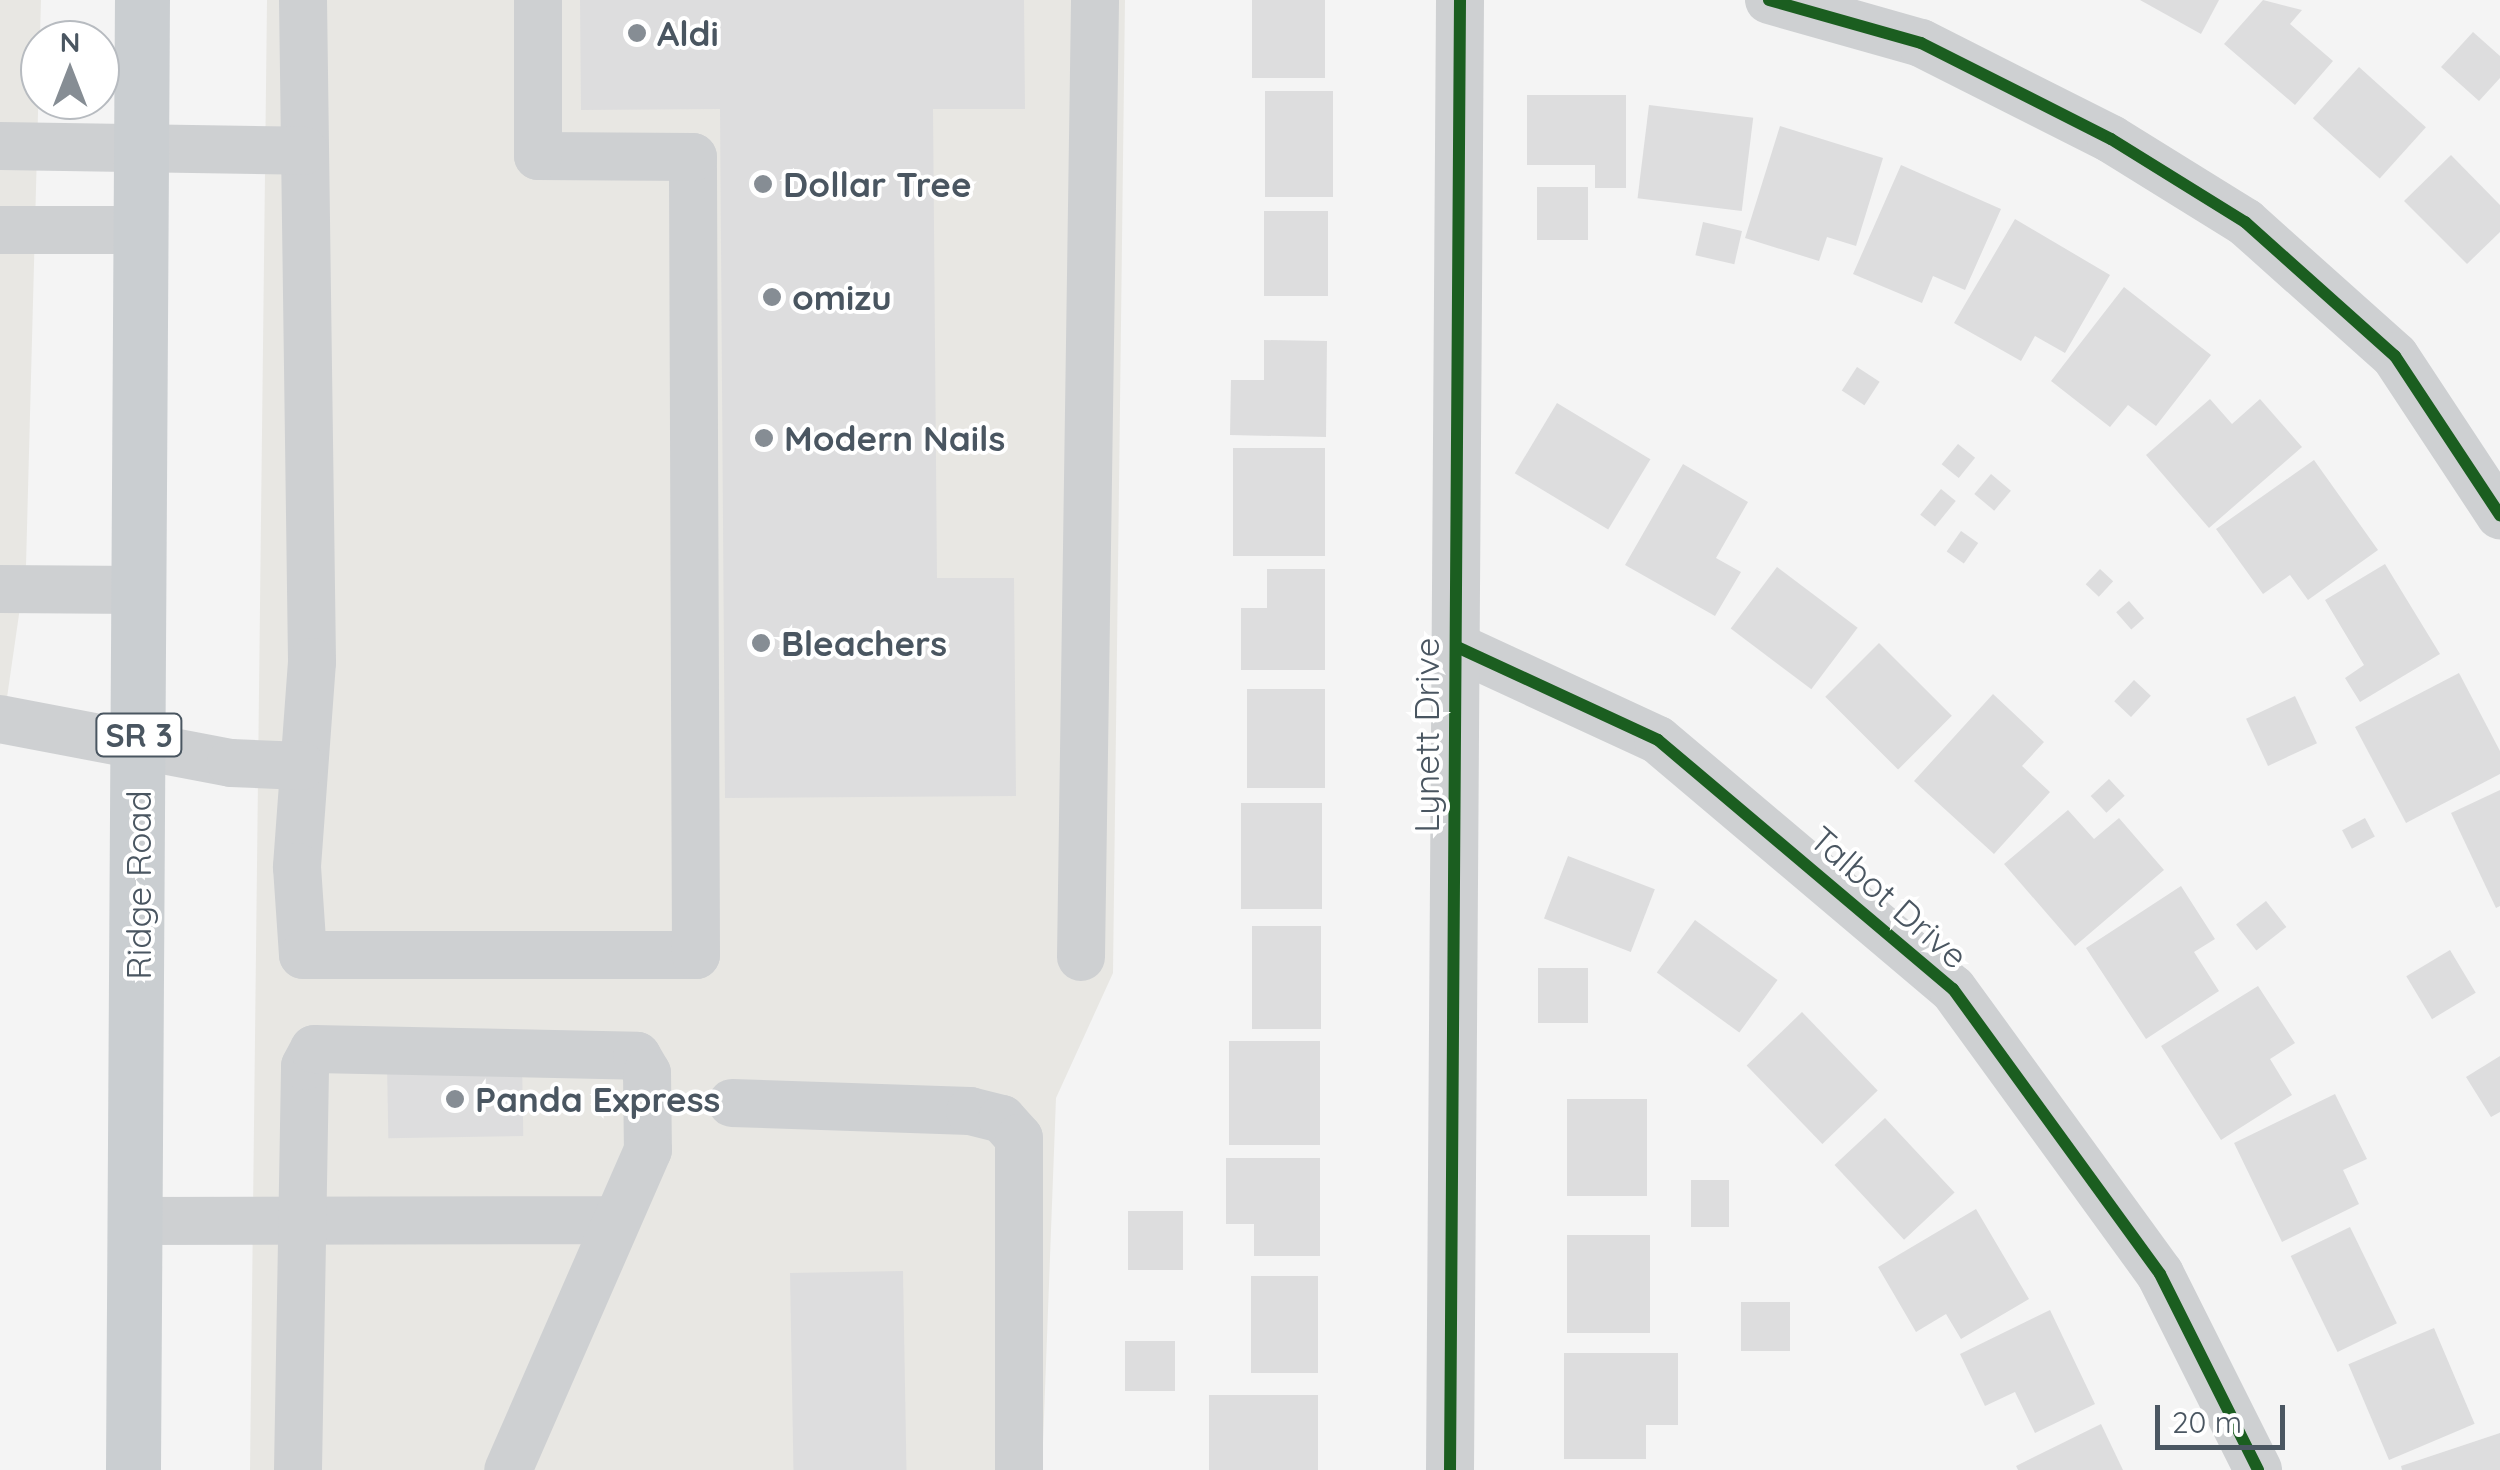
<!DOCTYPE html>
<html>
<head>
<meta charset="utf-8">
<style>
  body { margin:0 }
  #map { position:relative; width:2500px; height:1470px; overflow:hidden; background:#f4f4f4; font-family:Quicksand,sans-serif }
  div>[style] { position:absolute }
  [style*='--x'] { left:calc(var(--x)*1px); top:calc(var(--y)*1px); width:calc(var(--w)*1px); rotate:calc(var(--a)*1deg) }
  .commercial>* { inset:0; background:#e8e7e3 }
  .building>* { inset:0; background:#ddddde; transform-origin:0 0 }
  .minor>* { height:48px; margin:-24px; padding:0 24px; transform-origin:24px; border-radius:24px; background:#ced0d2 }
  .major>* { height:55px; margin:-27.5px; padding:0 27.5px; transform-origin:27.5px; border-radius:27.5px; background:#caced1 }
  .cycleway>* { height:12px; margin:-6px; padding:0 6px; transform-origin:6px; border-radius:6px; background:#1b5e20 }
  .dots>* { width:28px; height:28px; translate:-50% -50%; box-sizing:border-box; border:5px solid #fff; border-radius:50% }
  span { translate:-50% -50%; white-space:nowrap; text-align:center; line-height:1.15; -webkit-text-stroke:8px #fff; paint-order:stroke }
  .shield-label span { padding:2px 8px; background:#fff; border:2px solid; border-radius:8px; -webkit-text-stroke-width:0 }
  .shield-label { font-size:32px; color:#4a5661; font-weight:700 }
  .poi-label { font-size:35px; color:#4a5661; font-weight:700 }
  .left { translate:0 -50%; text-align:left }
  .street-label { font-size:35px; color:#4a5661 }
  .north { position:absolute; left:20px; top:20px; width:100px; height:100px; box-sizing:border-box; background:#fff; border:2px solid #b7bbc0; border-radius:50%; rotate:0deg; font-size:28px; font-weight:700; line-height:40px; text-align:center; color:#4a5661 }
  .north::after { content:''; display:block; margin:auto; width:35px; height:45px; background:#868d94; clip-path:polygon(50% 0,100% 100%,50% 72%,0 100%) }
  .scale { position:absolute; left:2155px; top:1405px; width:130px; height:45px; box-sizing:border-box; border:5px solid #4a5661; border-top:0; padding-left:12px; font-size:30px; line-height:35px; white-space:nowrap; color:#4a5661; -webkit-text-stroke:8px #fff; paint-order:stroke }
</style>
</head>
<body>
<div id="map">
  <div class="commercial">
    <div style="clip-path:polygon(0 0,41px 0,26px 566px,0 746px)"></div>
    <div style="clip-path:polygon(267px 0,1125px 0,1113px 973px,1056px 1098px,1042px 1470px,250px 1470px)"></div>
  </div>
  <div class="building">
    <div style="clip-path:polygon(580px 0,1024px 0,1025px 109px,933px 109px,937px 578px,1014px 578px,1016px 796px,725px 798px,720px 109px,581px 110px)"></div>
    <div style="left:1252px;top:0;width:73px;height:78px"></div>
    <div style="clip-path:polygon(2140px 0,2219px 0,2201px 34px)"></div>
    <div style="clip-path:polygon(2263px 0,2302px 10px,2290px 24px,2333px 61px,2295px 105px,2224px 44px)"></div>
    <div style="clip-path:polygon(2473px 32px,2500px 56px,2500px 78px,2479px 101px,2441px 67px)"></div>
    <div style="left:2359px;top:67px;width:90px;height:69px;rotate:42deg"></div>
    <div style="left:1265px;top:91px;width:68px;height:106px"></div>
    <div style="clip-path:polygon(1527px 95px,1626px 95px,1626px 188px,1595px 188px,1595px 165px,1527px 165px)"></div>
    <div style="left:1649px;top:105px;width:105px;height:94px;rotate:7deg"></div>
    <div style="clip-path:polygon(1780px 126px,1883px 158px,1856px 246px,1827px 237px,1819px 261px,1745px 238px)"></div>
    <div style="clip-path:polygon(2451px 155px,2500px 205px,2500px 232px,2467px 264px,2404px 201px)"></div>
    <div style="clip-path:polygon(1901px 165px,2001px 209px,1965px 290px,1933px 276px,1922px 303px,1853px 274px)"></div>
    <div style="left:1537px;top:187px;width:51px;height:53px"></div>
    <div style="left:1264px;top:211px;width:64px;height:85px"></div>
    <div style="clip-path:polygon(2015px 219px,2110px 275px,2065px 353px,2035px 336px,2021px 361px,1954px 323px)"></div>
    <div style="left:1703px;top:222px;width:40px;height:34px;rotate:13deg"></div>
    <div style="clip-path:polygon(2124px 287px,2211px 355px,2156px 426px,2128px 405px,2110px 427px,2051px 381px)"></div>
    <div style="clip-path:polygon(1264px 340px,1327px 341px,1326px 437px,1230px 435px,1231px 380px,1264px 380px)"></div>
    <div style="left:1857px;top:367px;width:27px;height:28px;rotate:33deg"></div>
    <div style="clip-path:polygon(2210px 399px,2232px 424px,2260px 399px,2302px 447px,2209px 528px,2146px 455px)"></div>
    <div style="left:1557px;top:403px;width:109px;height:82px;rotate:31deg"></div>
    <div style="left:1958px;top:444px;width:22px;height:26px;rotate:39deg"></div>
    <div style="left:1233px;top:448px;width:92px;height:108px"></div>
    <div style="clip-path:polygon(2314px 460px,2378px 550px,2308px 600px,2290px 575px,2263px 594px,2216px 529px)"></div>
    <div style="clip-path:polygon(1683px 464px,1748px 502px,1716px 558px,1741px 572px,1715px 616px,1625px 565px)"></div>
    <div style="left:1991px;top:474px;width:26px;height:26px;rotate:40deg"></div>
    <div style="left:1941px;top:489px;width:19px;height:33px;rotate:39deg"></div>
    <div style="left:1961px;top:531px;width:21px;height:25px;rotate:35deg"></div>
    <div style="clip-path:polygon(2385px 564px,2440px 654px,2360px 702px,2345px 678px,2364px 665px,2325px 600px)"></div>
    <div style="left:1777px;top:567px;width:101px;height:77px;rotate:37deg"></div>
    <div style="clip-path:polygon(1267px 569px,1325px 569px,1325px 670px,1241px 670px,1241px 608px,1267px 608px)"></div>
    <div style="left:2100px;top:569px;width:18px;height:21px;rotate:43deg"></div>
    <div style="left:2129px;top:601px;width:23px;height:17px;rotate:49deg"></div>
    <div style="left:1879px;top:643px;width:103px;height:76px;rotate:45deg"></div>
    <div style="clip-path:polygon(2459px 673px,2500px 751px,2500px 774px,2406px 823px,2355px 727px)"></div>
    <div style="left:2134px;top:680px;width:23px;height:29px;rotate:43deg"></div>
    <div style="left:1247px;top:689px;width:78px;height:99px"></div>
    <div style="clip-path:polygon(1993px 694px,2044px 742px,2022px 766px,2050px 792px,1994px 854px,1914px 781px)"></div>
    <div style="left:2295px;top:696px;width:52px;height:54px;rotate:65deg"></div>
    <div style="left:2109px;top:779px;width:23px;height:25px;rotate:47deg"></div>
    <div style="clip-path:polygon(2500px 790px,2500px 906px,2496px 908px,2451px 813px)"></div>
    <div style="left:1241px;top:803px;width:81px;height:106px"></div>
    <div style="clip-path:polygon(2068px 810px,2094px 839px,2119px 818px,2164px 870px,2075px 946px,2004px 864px)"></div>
    <div style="left:2365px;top:818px;width:21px;height:26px;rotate:62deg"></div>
    <div style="left:1568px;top:856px;width:93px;height:67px;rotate:21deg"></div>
    <div style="clip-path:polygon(2181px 886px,2215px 939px,2194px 952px,2219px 991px,2146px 1039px,2086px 948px)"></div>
    <div style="left:2266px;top:901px;width:33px;height:38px;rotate:52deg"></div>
    <div style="left:1695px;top:920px;width:102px;height:65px;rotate:36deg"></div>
    <div style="left:1252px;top:926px;width:69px;height:103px"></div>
    <div style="left:2450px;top:950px;width:50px;height:51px;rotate:59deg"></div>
    <div style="left:1538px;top:968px;width:50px;height:55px"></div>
    <div style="clip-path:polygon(2258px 986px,2295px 1043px,2270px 1059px,2292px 1095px,2221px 1140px,2161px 1046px)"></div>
    <div style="left:1802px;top:1012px;width:109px;height:77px;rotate:46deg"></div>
    <div style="left:1229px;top:1041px;width:91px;height:104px"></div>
    <div style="clip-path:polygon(2500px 1056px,2500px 1112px,2491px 1117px,2466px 1077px)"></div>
    <div style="left:522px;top:1061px;width:75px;height:135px;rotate:89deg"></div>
    <div style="clip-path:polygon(2335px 1094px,2367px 1159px,2343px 1170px,2359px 1204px,2282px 1242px,2234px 1143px)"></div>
    <div style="left:1567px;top:1099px;width:80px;height:97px"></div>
    <div style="left:1885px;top:1118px;width:102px;height:69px;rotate:47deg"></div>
    <div style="clip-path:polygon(1226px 1158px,1320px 1158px,1320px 1256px,1254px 1256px,1254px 1224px,1226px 1224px)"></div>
    <div style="left:1691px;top:1180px;width:38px;height:47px"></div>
    <div style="clip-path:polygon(1976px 1209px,2029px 1299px,1961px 1339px,1946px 1314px,1916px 1332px,1878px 1267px)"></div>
    <div style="left:1128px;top:1211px;width:55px;height:59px"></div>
    <div style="left:2350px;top:1227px;width:107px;height:66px;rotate:64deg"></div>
    <div style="left:1567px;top:1235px;width:83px;height:98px"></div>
    <div style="left:903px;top:1271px;width:199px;height:113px;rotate:89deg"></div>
    <div style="left:1251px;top:1276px;width:67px;height:97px"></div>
    <div style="left:1741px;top:1302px;width:49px;height:49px"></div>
    <div style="clip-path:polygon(2050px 1310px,2095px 1404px,2035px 1433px,2015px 1392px,1985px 1406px,1960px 1354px)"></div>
    <div style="left:2434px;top:1328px;width:104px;height:93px;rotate:67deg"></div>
    <div style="left:1125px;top:1341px;width:50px;height:50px"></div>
    <div style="clip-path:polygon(1564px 1353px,1678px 1353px,1678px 1425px,1646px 1425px,1646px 1459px,1564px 1459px)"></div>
    <div style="left:1209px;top:1395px;width:109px;height:75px"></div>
    <div style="clip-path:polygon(2101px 1424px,2123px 1470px,2018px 1470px,2016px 1466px)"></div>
    <div style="clip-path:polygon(2500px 1433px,2500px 1470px,2402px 1470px,2401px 1466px)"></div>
  </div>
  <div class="minor">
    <div style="--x:303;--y:0;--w:662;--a:89.22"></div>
    <div style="--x:312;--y:662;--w:206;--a:94.2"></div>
    <div style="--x:297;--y:867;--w:88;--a:86.1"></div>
    <div style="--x:303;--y:955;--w:393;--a:0"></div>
    <div style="--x:696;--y:955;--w:798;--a:-90.22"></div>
    <div style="--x:693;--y:157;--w:155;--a:-179.6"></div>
    <div style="--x:538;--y:156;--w:156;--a:-90"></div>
    <div style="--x:1769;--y:0;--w:158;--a:15.8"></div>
    <div style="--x:1921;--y:43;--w:213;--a:26.8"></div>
    <div style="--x:2111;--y:139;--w:158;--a:31.8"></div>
    <div style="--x:2245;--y:222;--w:201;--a:41.8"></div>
    <div style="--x:2395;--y:356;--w:191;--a:56.6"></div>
    <div style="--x:0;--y:146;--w:304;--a:0.9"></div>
    <div style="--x:0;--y:230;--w:141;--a:0"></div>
    <div style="--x:0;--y:589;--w:140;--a:0.4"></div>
    <div style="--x:1457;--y:647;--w:221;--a:24.8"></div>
    <div style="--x:1658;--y:740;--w:386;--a:40.2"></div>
    <div style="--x:1953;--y:989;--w:352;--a:54"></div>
    <div style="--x:2160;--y:1274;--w:219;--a:63.4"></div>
    <div style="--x:0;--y:719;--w:235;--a:10.8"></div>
    <div style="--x:231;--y:763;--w:71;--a:2.4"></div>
    <div style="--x:1081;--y:957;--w:957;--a:-89.16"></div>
    <div style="--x:732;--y:1103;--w:238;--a:1.9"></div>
    <div style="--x:970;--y:1111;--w:33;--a:14"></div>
    <div style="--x:1002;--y:1119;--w:25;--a:48"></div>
    <div style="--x:1019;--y:1138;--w:332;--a:90"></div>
    <div style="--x:135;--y:1221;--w:481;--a:-0.1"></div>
    <div style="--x:298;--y:1470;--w:404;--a:-89"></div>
    <div style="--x:305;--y:1066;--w:19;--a:-62"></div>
    <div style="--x:314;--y:1049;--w:323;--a:1.2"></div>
    <div style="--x:637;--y:1056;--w:20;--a:60"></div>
    <div style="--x:647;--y:1073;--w:77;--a:89.3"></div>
    <div style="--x:648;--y:1150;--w:349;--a:113.6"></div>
    <div style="--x:1450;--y:1470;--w:1470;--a:-89.61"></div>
  </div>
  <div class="major">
    <div style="--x:133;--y:1470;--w:1470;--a:-89.65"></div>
  </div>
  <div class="cycleway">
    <div style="--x:1769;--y:0;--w:158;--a:15.8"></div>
    <div style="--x:1921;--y:43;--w:213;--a:26.8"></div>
    <div style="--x:2111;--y:139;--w:158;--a:31.8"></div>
    <div style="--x:2245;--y:222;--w:201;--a:41.8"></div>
    <div style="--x:2395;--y:356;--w:191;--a:56.6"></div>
    <div style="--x:1457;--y:647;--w:221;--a:24.8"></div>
    <div style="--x:1658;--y:740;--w:386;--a:40.2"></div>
    <div style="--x:1953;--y:989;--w:352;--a:54"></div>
    <div style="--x:2160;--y:1274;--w:219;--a:63.4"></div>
    <div style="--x:1450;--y:1470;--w:1470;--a:-89.61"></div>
  </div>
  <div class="dots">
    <div style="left:637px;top:33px;background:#868d94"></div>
    <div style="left:763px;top:184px;background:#868d94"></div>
    <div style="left:772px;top:297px;background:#868d94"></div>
    <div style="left:764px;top:438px;background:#868d94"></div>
    <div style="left:761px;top:643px;background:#868d94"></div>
    <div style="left:455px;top:1099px;background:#868d94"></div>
  </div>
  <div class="shield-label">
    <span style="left:139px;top:735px">SR 3</span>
  </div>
  <div class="poi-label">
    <span class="left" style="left:657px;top:33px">Aldi</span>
    <span class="left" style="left:783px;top:184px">Dollar Tree</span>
    <span class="left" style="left:792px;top:297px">omizu</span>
    <span class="left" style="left:784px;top:438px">Modern Nails</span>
    <span class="left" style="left:781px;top:643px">Bleachers</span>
    <span class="left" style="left:475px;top:1099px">Panda Express</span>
  </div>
  <div class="street-label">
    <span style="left:1426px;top:735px;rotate:-90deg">Lynett Drive</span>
    <span style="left:138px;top:885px;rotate:-90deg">Ridge Road</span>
    <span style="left:1889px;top:897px;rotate:41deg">Talbot Drive</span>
  </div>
  <div class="north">N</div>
  <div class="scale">20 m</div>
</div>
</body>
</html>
